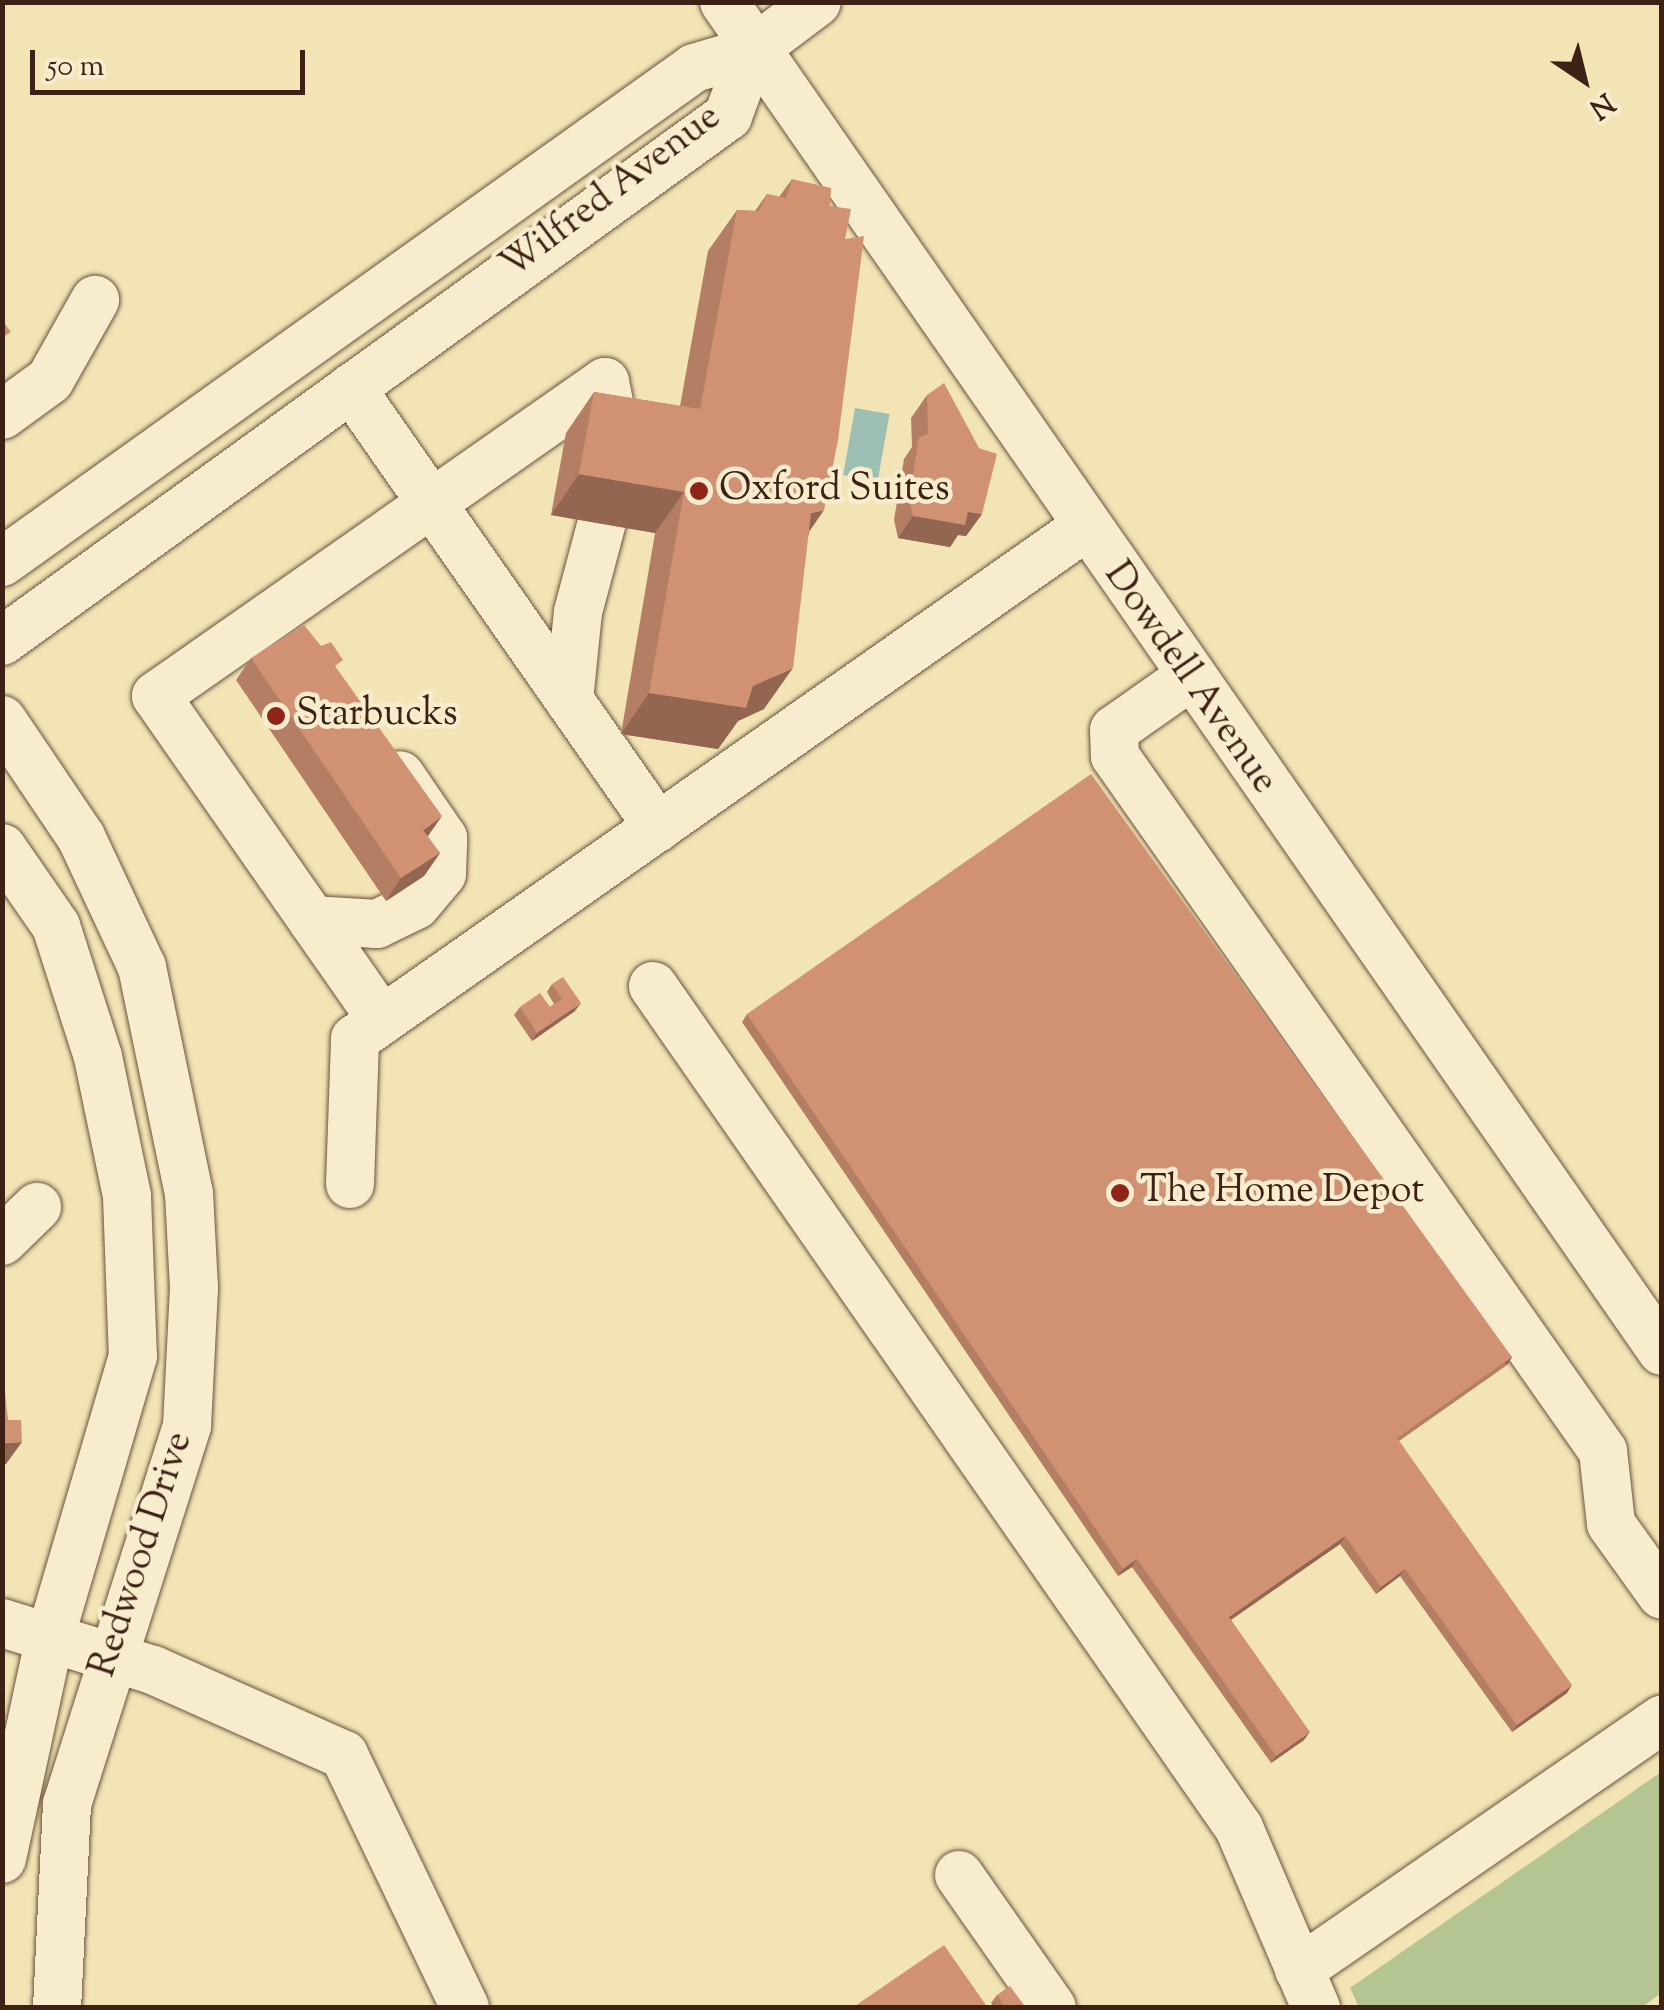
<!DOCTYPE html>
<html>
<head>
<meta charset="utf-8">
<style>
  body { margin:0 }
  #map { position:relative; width:1664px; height:2010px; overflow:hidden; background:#f2e4b4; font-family:"Sorts Mill Goudy",serif }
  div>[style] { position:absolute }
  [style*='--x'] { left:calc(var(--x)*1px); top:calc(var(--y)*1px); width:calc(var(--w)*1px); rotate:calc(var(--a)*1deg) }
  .green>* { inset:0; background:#b4c592 }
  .water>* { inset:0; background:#9cbeb3; transform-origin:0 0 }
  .roads { filter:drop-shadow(0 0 2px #6a523d) drop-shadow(0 0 2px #6a523d) }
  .minor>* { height:48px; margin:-24px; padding:0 24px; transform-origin:24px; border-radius:24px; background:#f7edce }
  .wall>* { inset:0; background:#b47e64 }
  .shaded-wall>* { inset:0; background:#926651; transform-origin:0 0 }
  .building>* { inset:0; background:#d19274 }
  .dots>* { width:28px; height:28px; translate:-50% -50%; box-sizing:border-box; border:5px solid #f7edce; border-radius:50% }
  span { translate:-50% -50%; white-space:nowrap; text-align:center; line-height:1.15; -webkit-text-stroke:9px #f7edce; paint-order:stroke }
  .street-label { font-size:38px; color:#3d2115 }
  .poi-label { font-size:38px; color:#3d2115 }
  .left { translate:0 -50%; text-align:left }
  .frame { position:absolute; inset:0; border:5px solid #3d2115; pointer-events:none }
  .north { position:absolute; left:1534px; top:30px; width:100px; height:100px; -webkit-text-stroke:8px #f7edce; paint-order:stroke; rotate:145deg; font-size:28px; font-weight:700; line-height:40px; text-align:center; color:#3d2115 }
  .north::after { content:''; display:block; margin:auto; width:35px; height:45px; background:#3d2115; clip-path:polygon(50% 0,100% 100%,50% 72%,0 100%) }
  .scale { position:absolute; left:30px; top:50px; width:275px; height:45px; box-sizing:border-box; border:5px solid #3d2115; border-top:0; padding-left:12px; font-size:30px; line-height:35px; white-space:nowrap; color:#3d2115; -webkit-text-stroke:8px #f7edce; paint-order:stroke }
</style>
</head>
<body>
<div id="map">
  <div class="green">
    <div style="clip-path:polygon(1661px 1772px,1661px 1993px,1641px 2008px,1359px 2007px,1350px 1988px)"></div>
  </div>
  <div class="water">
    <div style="left:855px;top:408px;width:35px;height:68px;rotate:10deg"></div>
  </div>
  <div class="roads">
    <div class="minor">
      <div style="--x:724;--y:2;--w:1643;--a:55.19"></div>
      <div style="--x:351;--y:388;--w:536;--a:55.03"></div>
      <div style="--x:2;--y:415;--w:59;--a:-36.1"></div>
      <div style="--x:50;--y:380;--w:92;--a:-60.6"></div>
      <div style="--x:2;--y:562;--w:850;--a:-35.52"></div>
      <div style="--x:694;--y:68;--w:60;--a:-16.3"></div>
      <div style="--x:752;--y:51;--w:81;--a:-37"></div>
      <div style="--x:2;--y:641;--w:896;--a:-35.87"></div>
      <div style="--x:728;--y:116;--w:69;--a:-69.7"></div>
      <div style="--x:1188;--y:678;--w:90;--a:144.9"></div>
      <div style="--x:1114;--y:730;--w:26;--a:88"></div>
      <div style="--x:1115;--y:756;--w:849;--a:54.93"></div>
      <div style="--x:1603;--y:1451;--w:73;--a:83.7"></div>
      <div style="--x:1611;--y:1524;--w:87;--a:54.3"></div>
      <div style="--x:569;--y:700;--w:88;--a:-84.2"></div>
      <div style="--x:578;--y:612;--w:93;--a:-75.1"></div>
      <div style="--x:2;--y:720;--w:141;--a:56"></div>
      <div style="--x:81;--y:837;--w:144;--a:64.9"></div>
      <div style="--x:142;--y:967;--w:231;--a:78.3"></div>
      <div style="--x:189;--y:1193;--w:95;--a:87"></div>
      <div style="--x:194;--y:1288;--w:138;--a:92.9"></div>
      <div style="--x:187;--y:1426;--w:397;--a:107.6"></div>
      <div style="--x:67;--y:1804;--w:204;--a:92.8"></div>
      <div style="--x:2;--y:848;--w:95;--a:55.3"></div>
      <div style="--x:56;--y:926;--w:138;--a:72.2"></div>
      <div style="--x:98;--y:1057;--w:142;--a:78.2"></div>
      <div style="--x:127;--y:1196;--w:160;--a:87.9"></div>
      <div style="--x:133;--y:1356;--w:297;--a:106.4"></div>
      <div style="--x:49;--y:1641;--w:223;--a:102.2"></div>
      <div style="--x:312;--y:920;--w:65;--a:3.5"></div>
      <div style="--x:377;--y:924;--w:43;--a:-26"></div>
      <div style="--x:416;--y:905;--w:40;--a:-50"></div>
      <div style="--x:442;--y:874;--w:36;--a:-88"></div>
      <div style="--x:443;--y:838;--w:76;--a:-124.3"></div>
      <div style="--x:653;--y:986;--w:1026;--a:55.16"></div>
      <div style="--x:1239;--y:1828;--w:196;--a:66.8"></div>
      <div style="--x:382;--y:1020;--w:395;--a:-124.9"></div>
      <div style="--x:156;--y:696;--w:548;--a:-34.97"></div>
      <div style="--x:605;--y:382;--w:61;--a:78.7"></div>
      <div style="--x:350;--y:1184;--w:145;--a:-88"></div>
      <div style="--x:355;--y:1039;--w:890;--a:-35.03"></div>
      <div style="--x:2;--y:1241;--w:49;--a:-44.2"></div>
      <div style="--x:2;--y:1623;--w:158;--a:17.3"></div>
      <div style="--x:153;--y:1670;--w:209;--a:24"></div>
      <div style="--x:344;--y:1755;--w:280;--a:64.4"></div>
      <div style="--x:959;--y:1875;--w:162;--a:55"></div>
      <div style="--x:1299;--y:1970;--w:441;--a:-34.6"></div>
    </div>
  </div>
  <div class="wall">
    <div style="clip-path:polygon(792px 179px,830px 206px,845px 239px,809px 533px,764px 709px,738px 721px,718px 749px,621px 734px,655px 533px,551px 515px,566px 433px,594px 392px,680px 406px,708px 251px,737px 210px,755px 211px,767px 194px,779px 197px)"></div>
    <div style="clip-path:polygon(927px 395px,982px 514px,966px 536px,958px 535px,950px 547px,898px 538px,894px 520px,904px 459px,912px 447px,911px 418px)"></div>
    <div style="clip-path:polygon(251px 658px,337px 669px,428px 837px,440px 853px,424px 876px,386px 901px,236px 680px)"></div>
    <div style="clip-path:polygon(552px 984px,575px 1011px,532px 1041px,514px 1015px,520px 1007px,550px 1007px,554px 1004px,547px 992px)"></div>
    <div style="clip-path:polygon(747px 1014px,1512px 1357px,1507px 1365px,1399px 1441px,1567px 1693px,1512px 1732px,1400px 1576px,1376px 1594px,1340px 1544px,1231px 1620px,1304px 1740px,1271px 1763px,1132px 1567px,1118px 1576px,742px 1022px)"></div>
    <div style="clip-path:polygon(997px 1995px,1026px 2008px,994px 2008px,991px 2003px)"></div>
  </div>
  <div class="shaded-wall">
    <div style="clip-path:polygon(579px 474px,684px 492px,655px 533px,551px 515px)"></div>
    <div style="clip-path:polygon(824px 510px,796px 551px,811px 513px)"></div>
    <div style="clip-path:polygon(968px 512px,982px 514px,966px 536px,958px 535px,950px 547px,898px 538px,913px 516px)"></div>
    <div style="clip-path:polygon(793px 668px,764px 709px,738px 721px,718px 749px,621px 734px,649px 693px,753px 686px)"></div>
    <div style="clip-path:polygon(442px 816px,426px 839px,423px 830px)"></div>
    <div style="clip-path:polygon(440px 853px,424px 876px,386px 901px,401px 878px)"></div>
    <div style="clip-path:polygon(581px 1003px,575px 1011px,532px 1041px,537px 1033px)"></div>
    <div style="left:1512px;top:1357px;width:9px;height:141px;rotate:122deg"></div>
    <div style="clip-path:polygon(22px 1442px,6px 1464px,2px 1465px,2px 1443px)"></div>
    <div style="clip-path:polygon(1345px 1536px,1340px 1544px,1223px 1625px,1229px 1617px)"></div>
    <div style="clip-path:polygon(1137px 1559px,1132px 1567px,1118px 1576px,1123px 1569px)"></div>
    <div style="clip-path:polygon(1405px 1569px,1400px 1576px,1376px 1594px,1381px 1587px)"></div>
    <div style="clip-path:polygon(1572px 1685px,1567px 1693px,1512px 1732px,1517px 1725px)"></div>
    <div style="clip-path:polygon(1310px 1732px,1304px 1740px,1271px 1763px,1276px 1756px)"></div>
  </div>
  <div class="building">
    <div style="clip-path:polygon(792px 179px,831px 188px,830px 206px,851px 209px,845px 239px,864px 236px,838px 440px,824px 510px,811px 513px,793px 668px,753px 686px,746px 708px,649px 693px,684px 492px,579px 474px,594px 392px,700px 409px,737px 210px,759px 211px,767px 194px,786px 198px)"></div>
    <div style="clip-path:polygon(2px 320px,11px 332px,2px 338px)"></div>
    <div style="clip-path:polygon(944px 383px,979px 448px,997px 454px,982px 514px,968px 512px,965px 525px,913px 516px,909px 498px,919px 437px,928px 434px,927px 395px)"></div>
    <div style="clip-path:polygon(304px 625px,321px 646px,331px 642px,343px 660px,335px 666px,442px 816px,423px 830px,440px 853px,401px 878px,251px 658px)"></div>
    <div style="clip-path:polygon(1091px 774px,1512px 1357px,1397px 1438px,1572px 1685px,1517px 1725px,1405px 1569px,1381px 1587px,1345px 1536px,1229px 1617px,1310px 1732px,1276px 1756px,1137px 1559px,1123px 1569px,747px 1014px)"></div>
    <div style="clip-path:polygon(563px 977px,581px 1003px,537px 1033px,520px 1007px,540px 993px,550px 1007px,562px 999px,552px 984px)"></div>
    <div style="clip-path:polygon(2px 1362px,8px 1420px,21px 1420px,22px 1442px,2px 1443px)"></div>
    <div style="clip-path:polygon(2px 1459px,5px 1503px,2px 1503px)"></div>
    <div style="clip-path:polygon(944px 1945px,988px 2008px,852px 2008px)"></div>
    <div style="clip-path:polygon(1010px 1986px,1026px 2008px,1005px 2008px,997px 1995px)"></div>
  </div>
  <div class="dots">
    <div style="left:699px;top:491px;background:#8f2418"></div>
    <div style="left:276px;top:716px;background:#8f2418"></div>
    <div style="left:1120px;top:1193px;background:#8f2418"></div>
  </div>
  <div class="street-label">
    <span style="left:612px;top:193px;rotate:-37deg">Wilfred Avenue</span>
    <span style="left:1189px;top:679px;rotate:55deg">Dowdell Avenue</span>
    <span style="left:143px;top:1555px;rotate:-72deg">Redwood Drive</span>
  </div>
  <div class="poi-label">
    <span class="left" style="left:719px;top:491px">Oxford Suites</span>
    <span class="left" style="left:296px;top:716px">Starbucks</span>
    <span class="left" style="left:1140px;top:1193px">The Home Depot</span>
  </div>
  <div class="frame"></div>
  <div class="north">N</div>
  <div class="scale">50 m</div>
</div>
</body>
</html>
